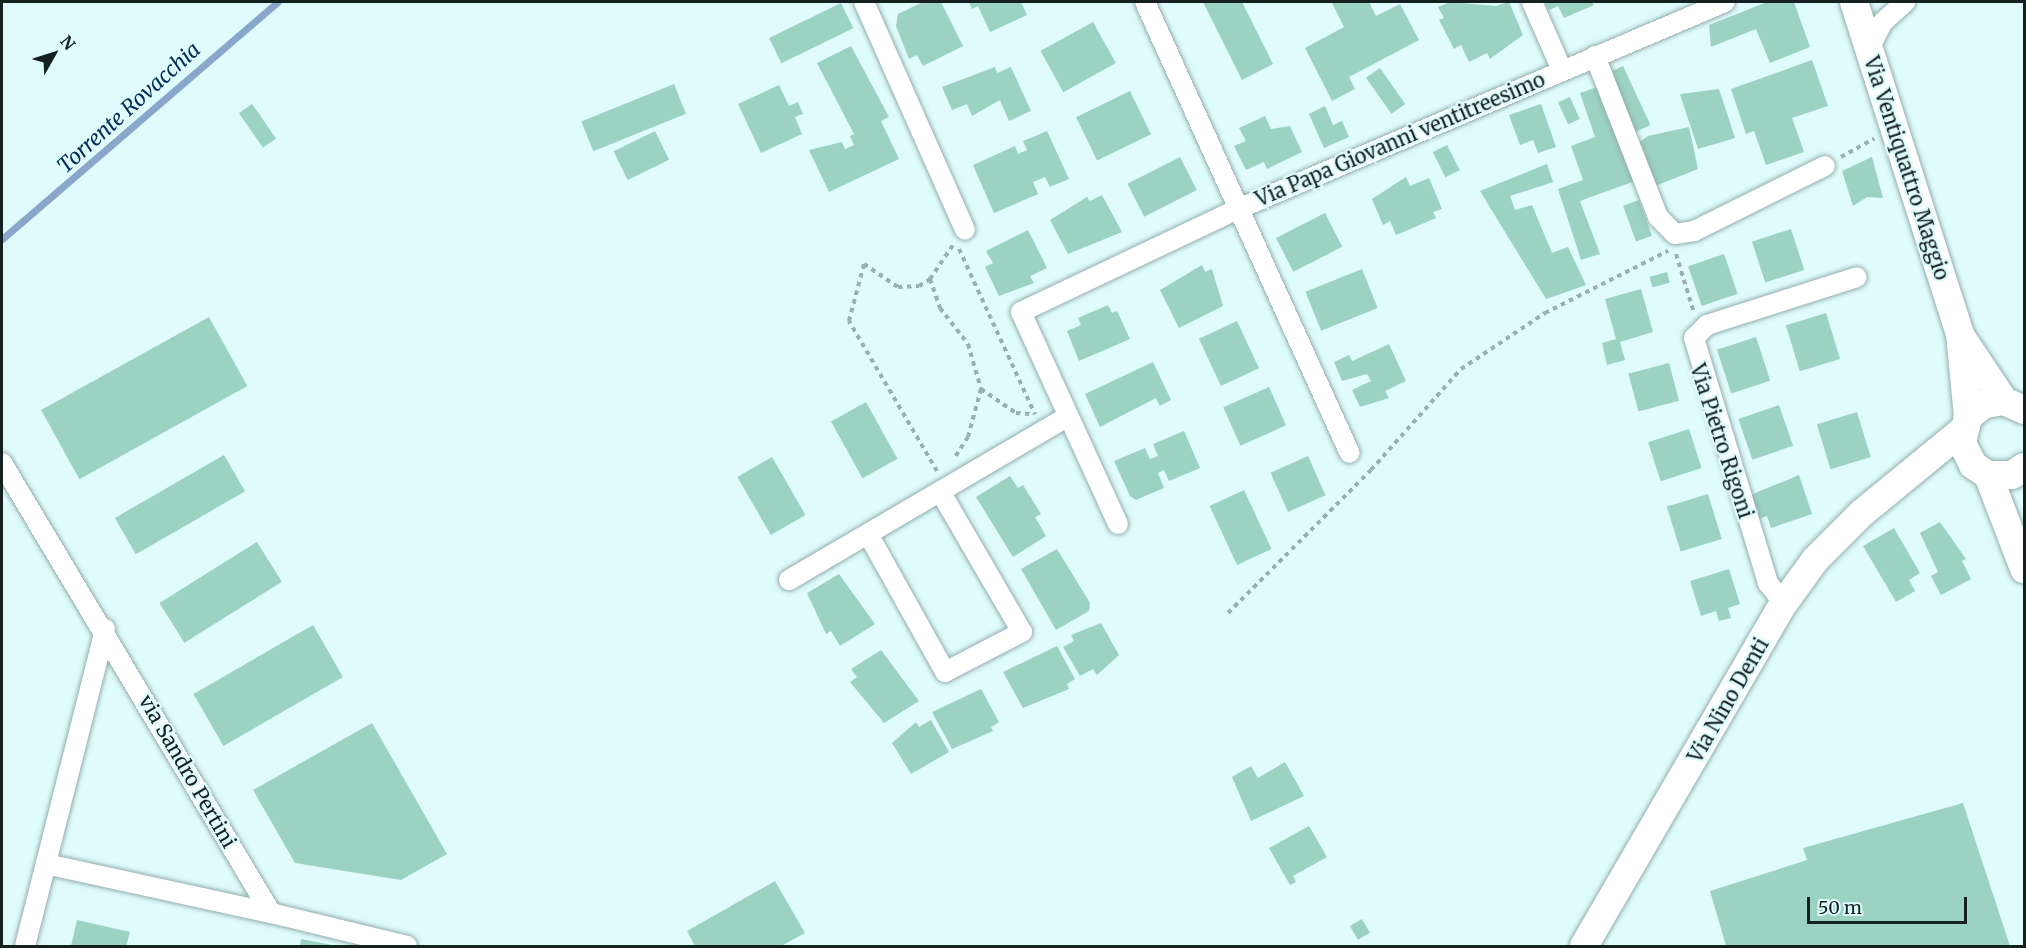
<!DOCTYPE html>
<html>
<head>
<meta charset="utf-8">
<style>
  body { margin:0 }
  #map { position:relative; width:2026px; height:948px; overflow:hidden; background:#dffbfc; font-family:Merriweather,serif }
  div>[style] { position:absolute }
  [style*='--x'] { left:calc(var(--x)*1px); top:calc(var(--y)*1px); width:calc(var(--w)*1px); rotate:calc(var(--a)*1deg) }
  .stream>* { height:7px; margin:-3.5px; padding:0 3.5px; transform-origin:3.5px; border-radius:3.5px; background:#88a7ca }
  .building>* { inset:0; background:#9bd2c1; transform-origin:0 0 }
  .path>* { height:4px; margin-top:-2px; transform-origin:0; background:repeating-linear-gradient(90deg,#98aeaf 0 4.5px,transparent 0 9px) }
  .roads { filter:drop-shadow(0 0 2px #93adae) drop-shadow(0 0 2px #93adae) }
  .street>* { height:20px; margin:-10px; padding:0 10px; transform-origin:10px; border-radius:10px; background:#fff }
  .secondary>* { height:28px; margin:-14px; padding:0 14px; transform-origin:14px; border-radius:14px; background:#fff }
  span { translate:-50% -50%; white-space:nowrap; text-align:center; line-height:1.15; -webkit-text-stroke:5px #dffbfc; paint-order:stroke }
  .street-label { font-size:20px; color:#152020 }
  .water-label { font-size:21px; color:#002d59; font-style:italic }
  .frame { position:absolute; inset:0; border:3px solid #152020; pointer-events:none }
  .north { position:absolute; left:24px; top:24px; width:60px; height:60px; -webkit-text-stroke:4px #dffbfc; paint-order:stroke; rotate:51deg; font-size:16px; font-weight:700; line-height:24px; text-align:center; color:#152020 }
  .north::after { content:''; display:block; margin:auto; width:21px; height:27px; background:#152020; clip-path:polygon(50% 0,100% 100%,50% 72%,0 100%) }
  .scale { position:absolute; left:1807px; top:897px; width:160px; height:27px; box-sizing:border-box; border:3px solid #152020; border-top:0; padding-left:8px; font-size:18px; line-height:21px; white-space:nowrap; color:#152020; -webkit-text-stroke:4px #dffbfc; paint-order:stroke }
</style>
</head>
<body>
<div id="map">
  <div class="stream">
    <div style="--x:2;--y:239;--w:364;--a:-40.7"></div>
  </div>
  <div class="building">
    <div style="clip-path:polygon(923px 2px,941px 2px,963px 46px,923px 66px,917px 55px,909px 59px,896px 26px,898px 14px)"></div>
    <div style="clip-path:polygon(969px 2px,1021px 2px,1027px 15px,990px 32px,978px 6px,972px 9px)"></div>
    <div style="clip-path:polygon(1203px 2px,1242px 2px,1273px 64px,1242px 80px)"></div>
    <div style="clip-path:polygon(1369px 2px,1376px 16px,1400px 4px,1419px 40px,1349px 77px,1355px 89px,1332px 101px,1305px 48px,1344px 27px,1332px 3px)"></div>
    <div style="clip-path:polygon(1450px 2px,1496px 6px,1509px 2px,1523px 35px,1490px 59px,1487px 53px,1469px 62px,1461px 45px,1454px 49px,1439px 20px,1444px 18px,1438px 7px)"></div>
    <div style="clip-path:polygon(1545px 2px,1592px 2px,1594px 5px,1564px 18px,1558px 6px,1549px 10px)"></div>
    <div style="clip-path:polygon(1767px 2px,1794px 2px,1810px 47px,1770px 63px,1756px 29px,1711px 47px,1709px 25px)"></div>
    <div style="left:841px;top:3px;width:28px;height:80px;rotate:64deg"></div>
    <div style="left:1093px;top:22px;width:47px;height:60px;rotate:61deg"></div>
    <div style="clip-path:polygon(851px 46px,889px 117px,881px 121px,899px 159px,829px 192px,809px 150px,842px 142px,845px 149px,854px 145px,850px 136px,854px 134px,817px 63px)"></div>
    <div style="clip-path:polygon(1812px 60px,1828px 106px,1792px 118px,1804px 152px,1766px 165px,1754px 131px,1746px 134px,1731px 89px)"></div>
    <div style="left:1623px;top:66px;width:65px;height:21px;rotate:65deg"></div>
    <div style="clip-path:polygon(995px 67px,997px 73px,1011px 67px,1031px 111px,1009px 121px,1000px 100px,972px 116px,967px 104px,952px 110px,942px 87px)"></div>
    <div style="left:1380px;top:68px;width:44px;height:17px;rotate:55deg"></div>
    <div style="left:674px;top:84px;width:32px;height:100px;rotate:68deg"></div>
    <div style="clip-path:polygon(779px 85px,789px 106px,798px 102px,803px 114px,795px 117px,802px 134px,761px 153px,738px 104px)"></div>
    <div style="clip-path:polygon(1600px 86px,1635px 181px,1580px 201px,1600px 254px,1581px 260px,1558px 189px,1583px 180px,1571px 146px,1595px 137px,1580px 93px)"></div>
    <div style="clip-path:polygon(1719px 89px,1735px 138px,1698px 149px,1680px 94px)"></div>
    <div style="left:1130px;top:91px;width:48px;height:60px;rotate:64deg"></div>
    <div style="left:1570px;top:97px;width:24px;height:13px;rotate:66deg"></div>
    <div style="left:252px;top:104px;width:42px;height:16px;rotate:55deg"></div>
    <div style="clip-path:polygon(1541px 104px,1556px 147px,1538px 153px,1533px 140px,1520px 145px,1509px 115px)"></div>
    <div style="clip-path:polygon(1325px 106px,1333px 125px,1342px 121px,1349px 137px,1324px 148px,1309px 114px)"></div>
    <div style="clip-path:polygon(1265px 116px,1271px 129px,1290px 126px,1302px 152px,1267px 169px,1264px 162px,1246px 170px,1234px 146px,1246px 141px,1239px 128px)"></div>
    <div style="clip-path:polygon(1689px 127px,1698px 169px,1645px 190px,1631px 148px,1648px 136px)"></div>
    <div style="left:655px;top:131px;width:32px;height:46px;rotate:64deg"></div>
    <div style="clip-path:polygon(1047px 131px,1069px 179px,1050px 187px,1045px 177px,1033px 182px,1038px 194px,994px 213px,973px 165px,1015px 146px,1018px 154px,1027px 150px,1023px 141px)"></div>
    <div style="left:1447px;top:145px;width:28px;height:16px;rotate:63deg"></div>
    <div style="left:1180px;top:157px;width:37px;height:59px;rotate:63deg"></div>
    <div style="clip-path:polygon(1872px 157px,1883px 198px,1867px 197px,1853px 206px,1842px 171px)"></div>
    <div style="clip-path:polygon(1547px 164px,1553px 182px,1510px 196px,1515px 210px,1532px 205px,1552px 253px,1568px 247px,1586px 285px,1546px 299px,1480px 191px)"></div>
    <div style="clip-path:polygon(1406px 177px,1410px 186px,1429px 178px,1442px 209px,1433px 212px,1436px 218px,1396px 235px,1390px 221px,1383px 225px,1372px 199px)"></div>
    <div style="clip-path:polygon(1102px 195px,1122px 232px,1068px 254px,1050px 220px,1087px 197px,1090px 201px)"></div>
    <div style="left:1639px;top:200px;width:38px;height:17px;rotate:70deg"></div>
    <div style="left:1325px;top:213px;width:38px;height:55px;rotate:63deg"></div>
    <div style="left:1791px;top:229px;width:43px;height:41px;rotate:72deg"></div>
    <div style="clip-path:polygon(1028px 230px,1047px 268px,1030px 276px,1034px 283px,999px 296px,985px 267px,993px 263px,986px 251px)"></div>
    <div style="left:1724px;top:254px;width:42px;height:38px;rotate:71deg"></div>
    <div style="clip-path:polygon(1202px 265px,1205px 272px,1212px 269px,1223px 306px,1179px 328px,1160px 290px)"></div>
    <div style="left:1362px;top:269px;width:42px;height:61px;rotate:68deg"></div>
    <div style="left:1667px;top:272px;width:11px;height:18px;rotate:75deg"></div>
    <div style="clip-path:polygon(1641px 289px,1653px 332px,1620px 342px,1625px 360px,1607px 365px,1602px 343px,1616px 339px,1605px 299px)"></div>
    <div style="clip-path:polygon(1108px 305px,1112px 313px,1117px 311px,1130px 339px,1079px 361px,1067px 331px,1081px 325px,1078px 318px)"></div>
    <div style="left:1826px;top:313px;width:48px;height:42px;rotate:73deg"></div>
    <div style="left:209px;top:317px;width:79px;height:192px;rotate:61deg"></div>
    <div style="left:1237px;top:321px;width:52px;height:42px;rotate:65deg"></div>
    <div style="left:1756px;top:337px;width:46px;height:41px;rotate:72deg"></div>
    <div style="clip-path:polygon(1389px 344px,1406px 381px,1385px 391px,1389px 398px,1360px 407px,1352px 390px,1371px 381px,1367px 374px,1342px 381px,1334px 362px,1349px 355px,1352px 361px)"></div>
    <div style="clip-path:polygon(1153px 362px,1171px 400px,1160px 406px,1156px 398px,1100px 427px,1085px 394px)"></div>
    <div style="left:1669px;top:363px;width:39px;height:42px;rotate:75deg"></div>
    <div style="left:1269px;top:387px;width:42px;height:50px;rotate:66deg"></div>
    <div style="left:866px;top:402px;width:65px;height:40px;rotate:61deg"></div>
    <div style="left:1779px;top:405px;width:43px;height:43px;rotate:71deg"></div>
    <div style="left:1857px;top:412px;width:47px;height:42px;rotate:73deg"></div>
    <div style="left:1689px;top:429px;width:41px;height:43px;rotate:72deg"></div>
    <div style="clip-path:polygon(1184px 431px,1200px 468px,1169px 481px,1164px 470px,1158px 473px,1164px 488px,1136px 500px,1130px 496px,1114px 461px,1145px 448px,1150px 459px,1158px 456px,1153px 444px)"></div>
    <div style="left:224px;top:455px;width:42px;height:126px;rotate:60deg"></div>
    <div style="left:1308px;top:456px;width:43px;height:41px;rotate:66deg"></div>
    <div style="left:772px;top:457px;width:67px;height:40px;rotate:60deg"></div>
    <div style="clip-path:polygon(1799px 475px,1812px 514px,1771px 528px,1767px 516px,1756px 520px,1748px 496px)"></div>
    <div style="clip-path:polygon(1010px 476px,1018px 488px,1023px 485px,1041px 514px,1035px 517px,1046px 536px,1013px 557px,976px 497px)"></div>
    <div style="left:1244px;top:490px;width:65px;height:38px;rotate:65deg"></div>
    <div style="left:1708px;top:494px;width:47px;height:43px;rotate:73deg"></div>
    <div style="clip-path:polygon(1940px 522px,1966px 559px,1962px 561px,1971px 579px,1941px 595px,1931px 576px,1938px 572px,1920px 533px)"></div>
    <div style="clip-path:polygon(1894px 528px,1920px 573px,1909px 580px,1915px 591px,1896px 602px,1863px 546px)"></div>
    <div style="left:257px;top:542px;width:47px;height:115px;rotate:58deg"></div>
    <div style="clip-path:polygon(1057px 549px,1090px 603px,1089px 611px,1056px 630px,1021px 569px)"></div>
    <div style="clip-path:polygon(1729px 569px,1740px 604px,1728px 608px,1731px 618px,1719px 621px,1716px 611px,1701px 616px,1690px 581px)"></div>
    <div style="clip-path:polygon(839px 574px,875px 624px,840px 646px,831px 631px,826px 634px,807px 593px)"></div>
    <div style="clip-path:polygon(1101px 623px,1119px 655px,1097px 675px,1093px 669px,1080px 676px,1063px 647px,1074px 641px,1071px 635px)"></div>
    <div style="left:313px;top:625px;width:60px;height:138px;rotate:60deg"></div>
    <div style="clip-path:polygon(1057px 646px,1075px 679px,1067px 684px,1069px 689px,1023px 708px,1003px 672px)"></div>
    <div style="clip-path:polygon(881px 650px,919px 701px,884px 723px,850px 682px,857px 677px,851px 669px)"></div>
    <div style="clip-path:polygon(981px 689px,999px 722px,991px 727px,993px 731px,952px 749px,932px 712px)"></div>
    <div style="clip-path:polygon(931px 720px,949px 752px,911px 774px,892px 743px,916px 722px,919px 727px)"></div>
    <div style="clip-path:polygon(372px 723px,447px 854px,401px 880px,295px 863px,253px 790px)"></div>
    <div style="clip-path:polygon(1285px 762px,1304px 796px,1251px 821px,1232px 777px,1251px 766px,1258px 778px)"></div>
    <div style="clip-path:polygon(1963px 803px,2010px 946px,1726px 946px,1710px 891px,1807px 860px,1803px 848px)"></div>
    <div style="clip-path:polygon(1309px 826px,1327px 857px,1293px 876px,1296px 882px,1290px 885px,1269px 848px)"></div>
    <div style="clip-path:polygon(775px 881px,805px 933px,781px 946px,695px 946px,687px 931px)"></div>
    <div style="left:1362px;top:919px;width:16px;height:14px;rotate:60deg"></div>
    <div style="clip-path:polygon(77px 920px,130px 932px,126px 946px,71px 946px)"></div>
    <div style="clip-path:polygon(301px 939px,332px 945px,332px 946px,300px 946px)"></div>
  </div>
  <div class="path">
    <div style="--x:1841;--y:157;--w:38;--a:-29"></div>
    <div style="--x:959;--y:249;--w:182;--a:65.3"></div>
    <div style="--x:1676;--y:254;--w:62;--a:73"></div>
    <div style="--x:930;--y:279;--w:31;--a:71"></div>
    <div style="--x:940;--y:308;--w:46;--a:52.1"></div>
    <div style="--x:968;--y:344;--w:47;--a:73.9"></div>
    <div style="--x:981;--y:389;--w:50;--a:105.2"></div>
    <div style="--x:968;--y:437;--w:24;--a:123"></div>
    <div style="--x:981;--y:389;--w:42;--a:34.4"></div>
    <div style="--x:1016;--y:413;--w:14;--a:4"></div>
    <div style="--x:937;--y:471;--w:174;--a:-120.4"></div>
    <div style="--x:849;--y:321;--w:59;--a:-75.3"></div>
    <div style="--x:864;--y:264;--w:41;--a:34.1"></div>
    <div style="--x:898;--y:287;--w:21;--a:-3"></div>
    <div style="--x:919;--y:286;--w:13;--a:-32"></div>
    <div style="--x:930;--y:279;--w:41;--a:-55.9"></div>
    <div style="--x:1228;--y:613;--w:202;--a:-45"></div>
    <div style="--x:1371;--y:470;--w:135;--a:-48.3"></div>
    <div style="--x:1461;--y:369;--w:101;--a:-33.7"></div>
    <div style="--x:1545;--y:313;--w:138;--a:-26.8"></div>
  </div>
  <div class="roads">
    <div class="street">
      <div style="--x:864;--y:2;--w:249;--a:66.1"></div>
      <div style="--x:1145;--y:2;--w:495;--a:65.6"></div>
      <div style="--x:1532;--y:2;--w:74;--a:66.2"></div>
      <div style="--x:1869;--y:49;--w:30;--a:-63"></div>
      <div style="--x:1883;--y:22;--w:30;--a:-42"></div>
      <div style="--x:1595;--y:56;--w:173;--a:68.6"></div>
      <div style="--x:1658;--y:217;--w:24;--a:45"></div>
      <div style="--x:1675;--y:234;--w:19;--a:-9"></div>
      <div style="--x:1694;--y:231;--w:146;--a:-26.4"></div>
      <div style="--x:2;--y:463;--w:524;--a:59.13"></div>
      <div style="--x:271;--y:913;--w:140;--a:13.6"></div>
      <div style="--x:1118;--y:524;--w:233;--a:-114.6"></div>
      <div style="--x:1021;--y:312;--w:240;--a:-25.4"></div>
      <div style="--x:1238;--y:209;--w:529;--a:-23.03"></div>
      <div style="--x:868;--y:534;--w:158;--a:60.8"></div>
      <div style="--x:945;--y:672;--w:87;--a:-27.5"></div>
      <div style="--x:1022;--y:632;--w:161;--a:-120.2"></div>
      <div style="--x:789;--y:580;--w:324;--a:-30.4"></div>
      <div style="--x:1784;--y:603;--w:26;--a:-129"></div>
      <div style="--x:1768;--y:583;--w:256;--a:-106.8"></div>
      <div style="--x:1694;--y:338;--w:18;--a:-45"></div>
      <div style="--x:1707;--y:325;--w:157;--a:-17.7"></div>
      <div style="--x:46;--y:864;--w:230;--a:12.3"></div>
      <div style="--x:25;--y:946;--w:327;--a:-75.8"></div>
    </div>
    <div class="secondary">
      <div style="--x:1854;--y:2;--w:349;--a:72.3"></div>
      <div style="--x:1960;--y:334;--w:83;--a:84.5"></div>
      <div style="--x:1962;--y:338;--w:76;--a:56.3"></div>
      <div style="--x:2024;--y:410;--w:22;--a:-156"></div>
      <div style="--x:2004;--y:401;--w:20;--a:171"></div>
      <div style="--x:1984;--y:404;--w:21;--a:141"></div>
      <div style="--x:1968;--y:417;--w:27;--a:103"></div>
      <div style="--x:1962;--y:443;--w:25;--a:63"></div>
      <div style="--x:1973;--y:465;--w:18;--a:34"></div>
      <div style="--x:1988;--y:475;--w:24;--a:0"></div>
      <div style="--x:2012;--y:475;--w:14;--a:-34"></div>
      <div style="--x:1988;--y:475;--w:101;--a:69"></div>
      <div style="--x:1584;--y:946;--w:397;--a:-59.8"></div>
      <div style="--x:1784;--y:603;--w:53;--a:-54.2"></div>
      <div style="--x:1815;--y:560;--w:66;--a:-45"></div>
      <div style="--x:1862;--y:513;--w:129;--a:-39.4"></div>
    </div>
  </div>
  <div class="street-label">
    <span style="left:1400px;top:139px;rotate:-23deg">Via Papa Giovanni ventitreesimo</span>
    <span style="left:1907px;top:168px;rotate:72deg">Via Ventiquattro Maggio</span>
    <span style="left:1722px;top:441px;rotate:72deg">Via Pietro Rigoni</span>
    <span style="left:1728px;top:700px;rotate:-60deg">Via Nino Denti</span>
    <span style="left:188px;top:771px;rotate:60deg">via Sandro Pertini</span>
  </div>
  <div class="water-label">
    <span style="left:129px;top:108px;rotate:-42deg">Torrente Rovacchia</span>
  </div>
  <div class="frame"></div>
  <div class="north">N</div>
  <div class="scale">50 m</div>
</div>
</body>
</html>
